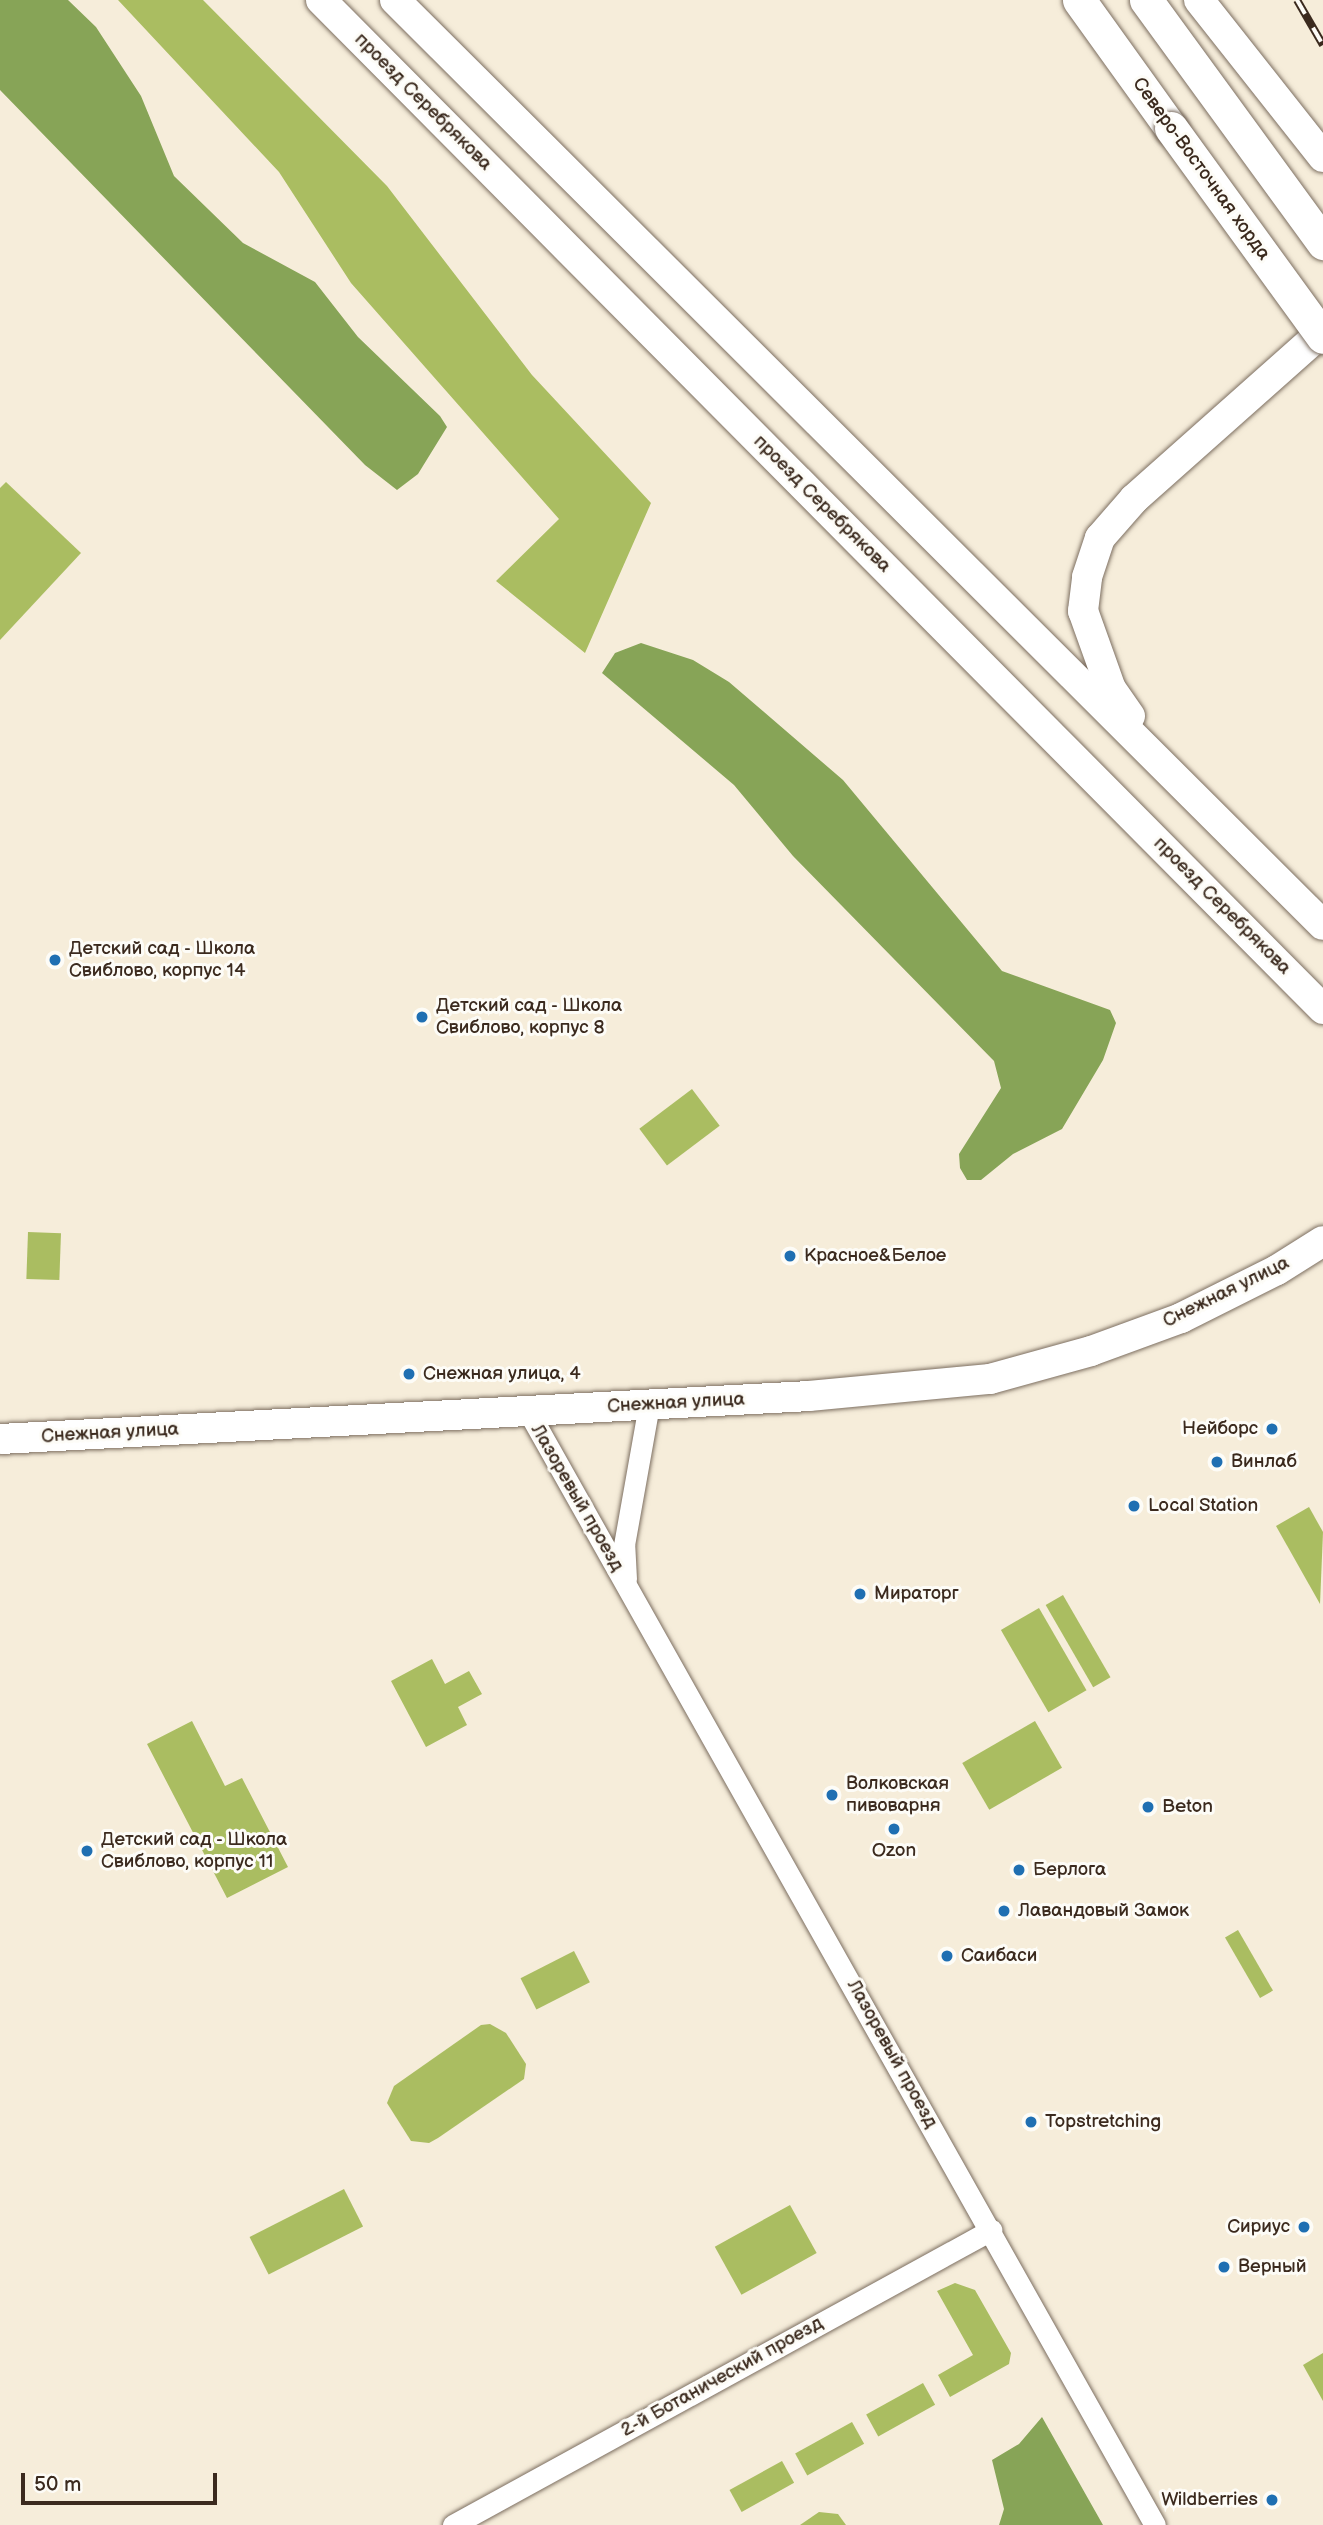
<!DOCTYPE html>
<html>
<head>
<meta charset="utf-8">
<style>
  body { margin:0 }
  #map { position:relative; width:1323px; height:2525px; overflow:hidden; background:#f6edda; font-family:"Balsamiq Sans",sans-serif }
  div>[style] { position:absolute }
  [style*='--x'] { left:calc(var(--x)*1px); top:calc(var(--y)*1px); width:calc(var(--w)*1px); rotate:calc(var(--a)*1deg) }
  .green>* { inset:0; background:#aabd61; transform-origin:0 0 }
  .forest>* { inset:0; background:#87a457 }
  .roads { filter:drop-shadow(0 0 2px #7c6e60) drop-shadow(0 0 2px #7c6e60) }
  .minor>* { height:21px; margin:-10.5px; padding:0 10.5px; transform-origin:10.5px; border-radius:10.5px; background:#fff }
  .secondary>* { height:30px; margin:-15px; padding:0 15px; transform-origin:15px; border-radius:15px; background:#fff }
  .primary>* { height:33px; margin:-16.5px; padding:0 16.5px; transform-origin:16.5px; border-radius:16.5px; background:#fff }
  .rail>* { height:8px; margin-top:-4px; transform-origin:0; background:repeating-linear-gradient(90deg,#fdfcf7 0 16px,#3b2a1e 0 32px); box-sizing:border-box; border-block:2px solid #3b2a1e }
  .bridges { filter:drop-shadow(0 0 2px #7c6e60) drop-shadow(0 0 2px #7c6e60) }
  .primary-bridge>* { height:33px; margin:-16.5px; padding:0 16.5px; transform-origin:16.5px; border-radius:16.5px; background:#fff }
  .dots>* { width:19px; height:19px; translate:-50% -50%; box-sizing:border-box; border:4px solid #fdfcf7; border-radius:50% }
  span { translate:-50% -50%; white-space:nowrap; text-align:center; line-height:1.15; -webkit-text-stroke:6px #fdfcf7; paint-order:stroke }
  .street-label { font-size:19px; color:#3b2a1e }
  .poi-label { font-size:19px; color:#3b2a1e }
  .left { translate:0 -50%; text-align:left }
  .right { translate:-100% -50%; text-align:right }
  .scale { position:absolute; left:21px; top:2473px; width:196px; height:32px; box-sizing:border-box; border:4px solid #3b2a1e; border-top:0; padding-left:9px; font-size:21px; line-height:24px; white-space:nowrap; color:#3b2a1e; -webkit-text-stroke:5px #fdfcf7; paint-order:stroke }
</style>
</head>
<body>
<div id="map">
  <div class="green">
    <div style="clip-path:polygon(118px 0,203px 0,387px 186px,532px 375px,651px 503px,585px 653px,496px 581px,559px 519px,351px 283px,279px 172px)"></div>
    <div style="clip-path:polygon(6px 482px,81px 553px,0 640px,0 488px)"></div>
    <div style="left:692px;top:1089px;width:46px;height:66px;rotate:53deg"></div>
    <div style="left:28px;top:1232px;width:33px;height:47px;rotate:2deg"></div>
    <div style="clip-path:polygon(1309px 1507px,1323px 1532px,1320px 1604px,1276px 1526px)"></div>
    <div style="left:1063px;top:1595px;width:95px;height:20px;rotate:60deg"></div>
    <div style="left:1039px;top:1608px;width:95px;height:44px;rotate:60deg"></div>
    <div style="clip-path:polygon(432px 1659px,445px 1684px,469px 1671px,482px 1694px,458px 1707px,467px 1725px,426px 1747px,391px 1681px)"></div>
    <div style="clip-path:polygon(192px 1721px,225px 1786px,242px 1778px,288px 1867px,227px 1898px,147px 1744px)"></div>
    <div style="left:1035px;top:1721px;width:54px;height:84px;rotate:60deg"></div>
    <div style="left:1238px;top:1930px;width:70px;height:15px;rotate:60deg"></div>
    <div style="left:574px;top:1951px;width:35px;height:60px;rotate:63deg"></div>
    <div style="clip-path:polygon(490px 2024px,506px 2033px,526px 2064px,524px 2079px,438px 2138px,429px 2143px,411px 2141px,387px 2103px,394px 2086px,481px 2025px)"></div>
    <div style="left:344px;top:2189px;width:42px;height:106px;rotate:63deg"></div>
    <div style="left:790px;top:2205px;width:55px;height:86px;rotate:61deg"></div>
    <div style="clip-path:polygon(955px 2283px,975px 2290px,1011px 2353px,1009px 2364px,950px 2397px,938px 2375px,973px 2355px,937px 2291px)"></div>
    <div style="clip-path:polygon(1323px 2353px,1323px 2401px,1303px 2365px)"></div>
    <div style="left:923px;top:2383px;width:25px;height:65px;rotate:61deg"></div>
    <div style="left:852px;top:2422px;width:25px;height:65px;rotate:61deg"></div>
    <div style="left:782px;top:2461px;width:25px;height:60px;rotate:61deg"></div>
    <div style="clip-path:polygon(819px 2512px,838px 2514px,846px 2525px,800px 2525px)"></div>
  </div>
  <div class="forest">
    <div style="clip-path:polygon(0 0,68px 0,96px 27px,141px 96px,174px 176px,243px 243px,315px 282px,358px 337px,440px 416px,447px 427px,418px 474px,397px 490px,365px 465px,0 90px)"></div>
    <div style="clip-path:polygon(641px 643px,693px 660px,729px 682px,843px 780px,1002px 971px,1110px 1010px,1116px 1023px,1103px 1060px,1062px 1129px,1013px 1154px,981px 1180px,967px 1180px,960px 1168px,959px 1154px,1001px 1088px,994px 1061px,793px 856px,734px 785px,602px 673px,615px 653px)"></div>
    <div style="clip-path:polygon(1042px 2417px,1103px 2525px,999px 2525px,1004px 2509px,992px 2460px,1019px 2444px)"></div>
  </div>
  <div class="roads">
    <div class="minor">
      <div style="--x:528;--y:1411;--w:1278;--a:60.63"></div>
      <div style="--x:626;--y:1579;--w:34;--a:-93"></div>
      <div style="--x:624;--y:1545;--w:143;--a:-79.9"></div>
      <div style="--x:453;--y:2525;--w:614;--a:-28.74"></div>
    </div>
    <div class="secondary">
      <div style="--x:321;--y:0;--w:1422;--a:45.2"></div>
      <div style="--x:395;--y:0;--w:1310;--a:44.91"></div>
      <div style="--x:1199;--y:0;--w:200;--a:51.7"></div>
      <div style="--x:1130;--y:716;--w:33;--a:-125"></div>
      <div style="--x:1111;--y:689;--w:83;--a:-109.7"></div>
      <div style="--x:1083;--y:611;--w:34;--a:-83"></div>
      <div style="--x:1087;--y:577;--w:41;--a:-71.6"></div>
      <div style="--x:1100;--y:538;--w:52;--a:-48.9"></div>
      <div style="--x:1134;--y:499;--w:253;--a:-41.6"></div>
      <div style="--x:0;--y:1439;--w:810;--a:-3.04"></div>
      <div style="--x:809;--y:1396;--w:182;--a:-5.4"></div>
      <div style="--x:990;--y:1379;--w:105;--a:-15.5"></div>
      <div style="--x:1091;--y:1351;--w:96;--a:-20.1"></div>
      <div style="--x:1181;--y:1318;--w:107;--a:-26.6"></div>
      <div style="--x:1277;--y:1270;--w:54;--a:-32.2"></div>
    </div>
    <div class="primary">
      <div style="--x:1079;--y:0;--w:158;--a:54.3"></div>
      <div style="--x:1146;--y:0;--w:301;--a:53.9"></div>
    </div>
  </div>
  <div class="rail">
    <div style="--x:1297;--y:0;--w:52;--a:60"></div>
  </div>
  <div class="bridges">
    <div class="primary-bridge">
      <div style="--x:1171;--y:128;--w:258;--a:54"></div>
    </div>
  </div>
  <div class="dots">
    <div style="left:55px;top:960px;background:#1f6fb2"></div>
    <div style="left:422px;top:1017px;background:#1f6fb2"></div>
    <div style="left:790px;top:1256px;background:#1f6fb2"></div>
    <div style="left:409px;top:1374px;background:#1f6fb2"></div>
    <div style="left:1272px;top:1429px;background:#1f6fb2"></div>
    <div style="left:1217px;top:1462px;background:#1f6fb2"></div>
    <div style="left:1134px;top:1506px;background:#1f6fb2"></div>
    <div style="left:860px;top:1594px;background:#1f6fb2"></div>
    <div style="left:832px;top:1795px;background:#1f6fb2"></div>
    <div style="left:1148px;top:1807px;background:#1f6fb2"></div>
    <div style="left:894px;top:1829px;background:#1f6fb2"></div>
    <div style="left:87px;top:1851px;background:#1f6fb2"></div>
    <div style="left:1019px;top:1870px;background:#1f6fb2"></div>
    <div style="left:1004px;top:1911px;background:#1f6fb2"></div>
    <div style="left:947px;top:1956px;background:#1f6fb2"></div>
    <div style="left:1031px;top:2122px;background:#1f6fb2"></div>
    <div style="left:1304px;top:2227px;background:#1f6fb2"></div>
    <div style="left:1224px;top:2267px;background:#1f6fb2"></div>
    <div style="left:1272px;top:2500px;background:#1f6fb2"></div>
  </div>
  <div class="street-label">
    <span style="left:423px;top:102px;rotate:45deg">проезд Серебрякова</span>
    <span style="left:1201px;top:169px;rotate:54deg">Северо-Восточная хорда</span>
    <span style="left:822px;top:504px;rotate:45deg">проезд Серебрякова</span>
    <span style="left:1222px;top:906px;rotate:45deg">проезд Серебрякова</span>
    <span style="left:1226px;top:1292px;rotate:-26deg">Снежная улица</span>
    <span style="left:676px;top:1403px;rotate:-3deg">Снежная улица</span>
    <span style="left:110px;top:1433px;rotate:-3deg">Снежная улица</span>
    <span style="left:577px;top:1498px;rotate:60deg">Лазоревый проезд</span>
    <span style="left:892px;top:2054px;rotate:61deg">Лазоревый проезд</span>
    <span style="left:722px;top:2377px;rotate:-29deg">2-й Ботанический проезд</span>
  </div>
  <div class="poi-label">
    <span class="left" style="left:69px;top:960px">Детский сад - Школа<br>Свиблово, корпус 14</span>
    <span class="left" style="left:436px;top:1017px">Детский сад - Школа<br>Свиблово, корпус 8</span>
    <span class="left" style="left:804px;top:1256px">Красное&amp;Белое</span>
    <span class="left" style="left:423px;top:1374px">Снежная улица, 4</span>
    <span class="right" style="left:1258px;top:1429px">Нейборс</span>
    <span class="left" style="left:1231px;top:1462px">Винлаб</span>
    <span class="left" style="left:1148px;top:1506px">Local Station</span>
    <span class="left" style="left:874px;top:1594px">Мираторг</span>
    <span class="left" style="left:846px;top:1795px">Волковская<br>пивоварня</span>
    <span class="left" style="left:1162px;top:1807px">Beton</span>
    <span class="left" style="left:101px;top:1851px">Детский сад - Школа<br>Свиблово, корпус 11</span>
    <span style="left:894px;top:1851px">Ozon</span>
    <span class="left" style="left:1033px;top:1870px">Берлога</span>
    <span class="left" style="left:1018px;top:1911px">Лавандовый Замок</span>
    <span class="left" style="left:961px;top:1956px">Саибаси</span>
    <span class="left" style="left:1045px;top:2122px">Topstretching</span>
    <span class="right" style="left:1290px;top:2227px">Сириус</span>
    <span class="left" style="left:1238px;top:2267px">Верный</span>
    <span class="right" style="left:1258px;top:2500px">Wildberries</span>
  </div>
  <div class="scale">50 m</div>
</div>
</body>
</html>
